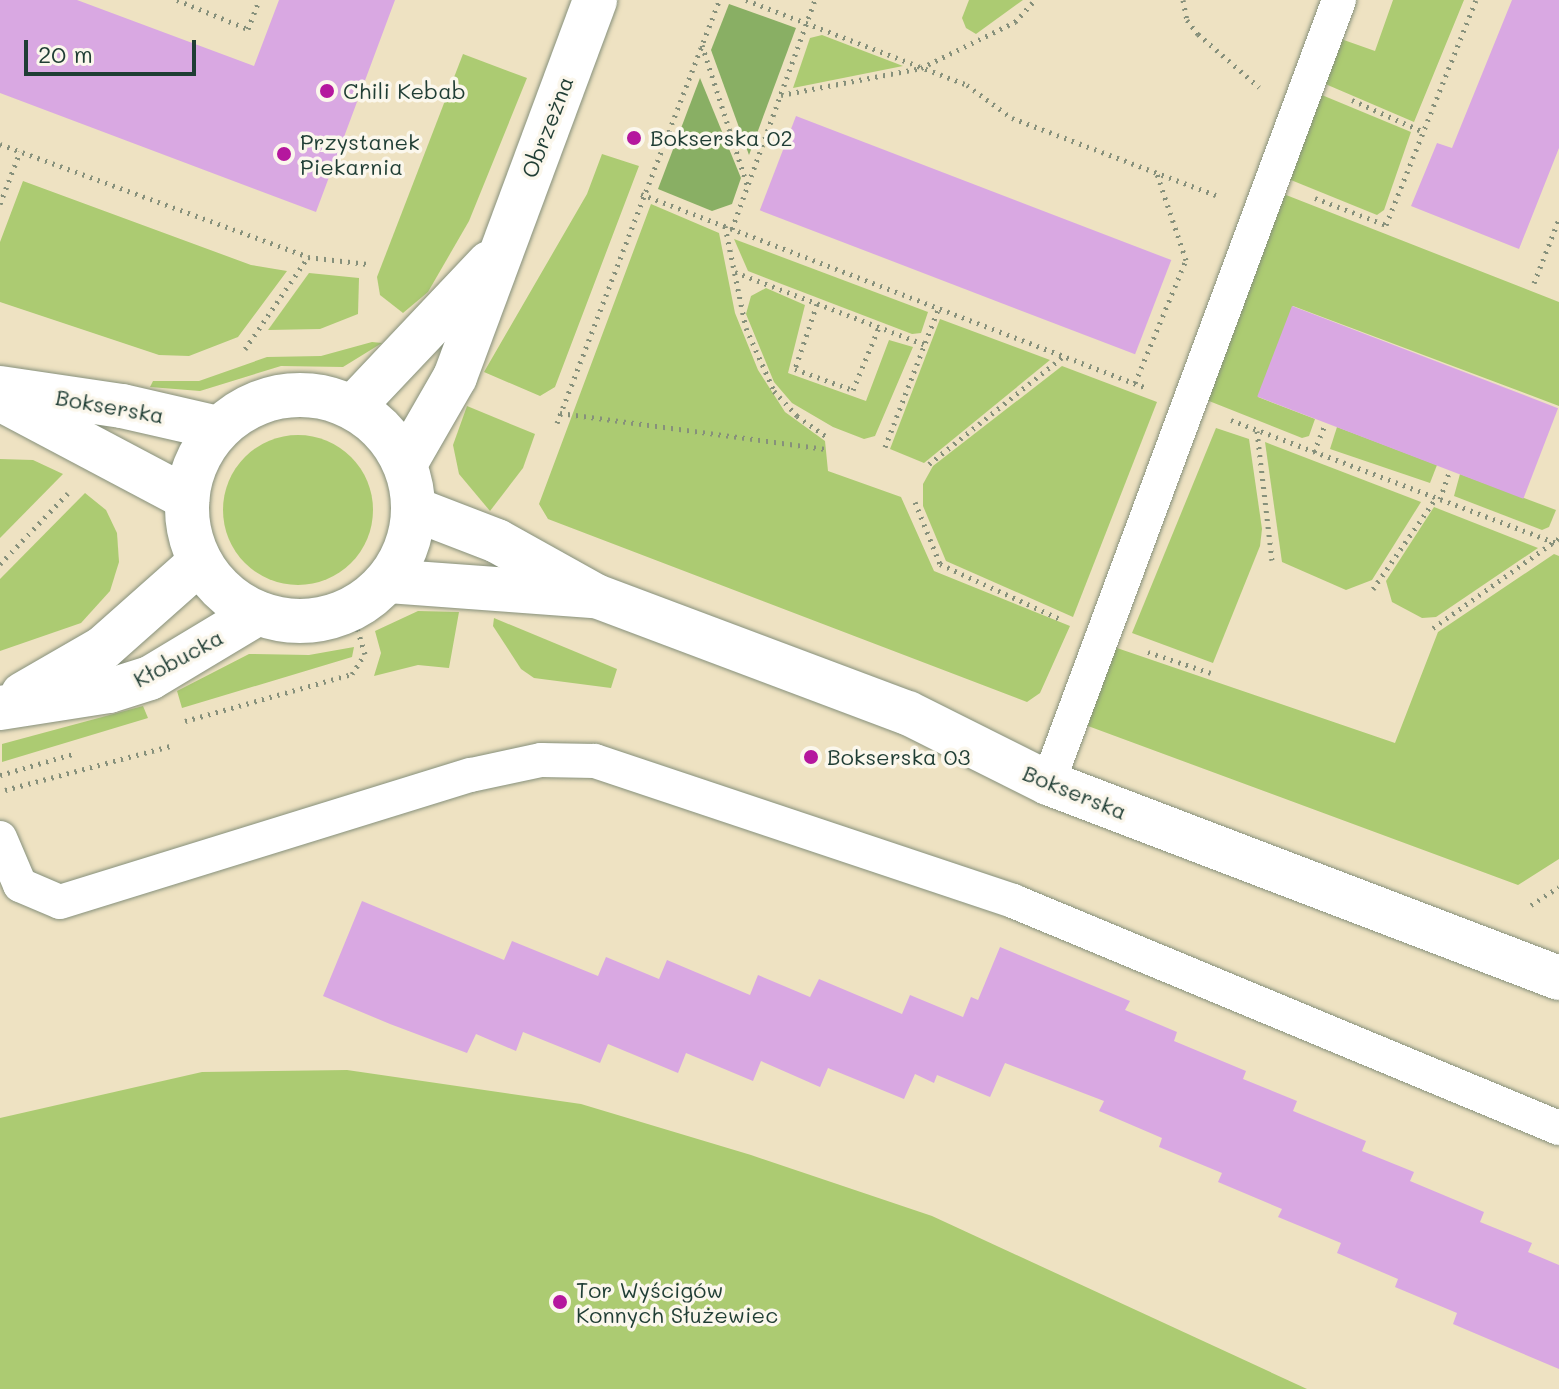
<!DOCTYPE html>
<html>
<head>
<meta charset="utf-8">
<style>
  body { margin:0 }
  #map { position:relative; width:1559px; height:1389px; overflow:hidden; background:#eee2c2; font-family:Mali,sans-serif }
  div>[style] { position:absolute }
  [style*='--x'] { left:calc(var(--x)*1px); top:calc(var(--y)*1px); width:calc(var(--w)*1px); rotate:calc(var(--a)*1deg) }
  .green>* { inset:0; background:#accb72 }
  .round { border-radius:50% }
  .forest>* { inset:0; background:#89af64 }
  .building>* { inset:0; background:#d9a8e2; transform-origin:0 0 }
  .path>* { height:5px; margin-top:-2.5px; transform-origin:0; background:repeating-linear-gradient(90deg,#86907b 0 2px,transparent 0 8px) }
  .roads { filter:drop-shadow(0 0 2px #86907b) drop-shadow(0 0 2px #86907b) }
  .lane>* { height:34px; margin:-17px; padding:0 17px; transform-origin:17px; border-radius:17px; background:#fff }
  .street>* { height:44px; margin:-22px; padding:0 22px; transform-origin:22px; border-radius:22px; background:#fff }
  .secondary>* { height:44px; margin:-22px; padding:0 22px; transform-origin:22px; border-radius:22px; background:#fff }
  .secondary>.ring { margin:-22px; padding:0; box-sizing:content-box; background:none; border:44px solid #fff; border-radius:50% }
  .dots>* { width:22px; height:22px; translate:-50% -50%; box-sizing:border-box; border:4px solid #fbf7ec; border-radius:50% }
  span { translate:-50% -50%; white-space:nowrap; text-align:center; line-height:1.15; -webkit-text-stroke:7px #fbf7ec; paint-order:stroke }
  .poi-label { font-size:22px; color:#1f3d34 }
  .left { translate:0 -50%; text-align:left }
  .street-label { font-size:22px; color:#1f3d34 }
  .scale { position:absolute; left:24px; top:40px; width:172px; height:36px; box-sizing:border-box; border:4px solid #1f3d34; border-top:0; padding-left:10px; font-size:24px; line-height:28px; white-space:nowrap; color:#1f3d34; -webkit-text-stroke:6px #fbf7ec; paint-order:stroke }
</style>
</head>
<body>
<div id="map">
  <div class="green">
    <div style="clip-path:polygon(969px 0,1023px 0,976px 34px,966px 28px,962px 18px)"></div>
    <div style="clip-path:polygon(1393px 0,1464px 0,1414px 122px,1323px 83px,1341px 39px,1375px 51px)"></div>
    <div style="clip-path:polygon(822px 35px,903px 66px,793px 88px,810px 38px)"></div>
    <div style="clip-path:polygon(463px 54px,527px 78px,469px 221px,428px 292px,403px 313px,380px 295px,377px 277px)"></div>
    <div style="clip-path:polygon(1317px 93px,1411px 132px,1384px 210px,1377px 215px,1286px 178px)"></div>
    <div style="clip-path:polygon(602px 154px,639px 166px,555px 387px,540px 396px,484px 372px,587px 194px)"></div>
    <div style="clip-path:polygon(23px 181px,251px 265px,287px 271px,238px 337px,189px 356px,159px 355px,0 302px,0 242px)"></div>
    <div style="clip-path:polygon(1281px 193px,1559px 302px,1559px 406px,1293px 306px,1258px 397px,1315px 419px,1309px 436px,1302px 438px,1204px 399px)"></div>
    <div style="clip-path:polygon(651px 204px,719px 233px,735px 313px,758px 370px,785px 412px,825px 441px,828px 471px,901px 497px,934px 571px,1070px 626px,1040px 693px,1027px 702px,548px 519px,539px 504px)"></div>
    <div style="clip-path:polygon(734px 239px,928px 312px,921px 333px,912px 334px,748px 271px)"></div>
    <div style="clip-path:polygon(309px 273px,359px 278px,358px 314px,320px 329px,268px 330px)"></div>
    <div style="clip-path:polygon(766px 288px,805px 305px,788px 373px,866px 401px,889px 340px,913px 347px,875px 436px,864px 439px,833px 427px,792px 403px,774px 382px,746px 314px,751px 296px)"></div>
    <div style="clip-path:polygon(940px 319px,1050px 360px,924px 463px,890px 449px)"></div>
    <div style="clip-path:polygon(372px 342px,382px 343px,343px 367px,281px 366px,200px 391px,150px 387px,153px 381px,199px 381px,267px 357px,321px 356px)"></div>
    <div style="clip-path:polygon(1062px 366px,1157px 402px,1073px 617px,946px 561px,923px 506px,923px 484px,933px 466px)"></div>
    <div style="clip-path:polygon(467px 406px,535px 434px,523px 468px,490px 511px,459px 474px,453px 445px)"></div>
    <div style="clip-path:polygon(1337px 427px,1437px 465px,1430px 483px,1330px 449px)"></div>
    <div style="clip-path:polygon(1216px 428px,1249px 439px,1262px 529px,1260px 546px,1213px 663px,1132px 633px)"></div>
    <div class="round" style="left:223px;top:435px;width:150px;height:150px"></div>
    <div style="clip-path:polygon(1265px 442px,1421px 502px,1372px 580px,1346px 590px,1282px 562px)"></div>
    <div style="clip-path:polygon(0 459px,33px 460px,63px 474px,0 538px)"></div>
    <div style="clip-path:polygon(1460px 474px,1556px 510px,1549px 527px,1542px 530px,1454px 496px)"></div>
    <div style="clip-path:polygon(85px 493px,106px 510px,117px 533px,119px 562px,110px 591px,81px 623px,0 651px,0 579px)"></div>
    <div style="clip-path:polygon(1434px 507px,1538px 548px,1436px 617px,1422px 618px,1392px 602px,1386px 581px)"></div>
    <div style="clip-path:polygon(1554px 554px,1559px 556px,1559px 859px,1518px 885px,1088px 726px,1092px 694px,1114px 647px,1395px 743px,1438px 632px)"></div>
    <div style="clip-path:polygon(418px 611px,459px 612px,449px 668px,418px 665px,374px 676px,381px 653px,375px 631px)"></div>
    <div style="clip-path:polygon(494px 618px,617px 669px,611px 688px,534px 678px,521px 669px,493px 626px)"></div>
    <div style="clip-path:polygon(354px 647px,352px 657px,182px 708px,177px 691px,249px 654px,309px 655px)"></div>
    <div style="clip-path:polygon(143px 706px,148px 718px,2px 762px,2px 744px)"></div>
    <div style="clip-path:polygon(347px 1070px,581px 1104px,751px 1155px,932px 1216px,1307px 1389px,0 1389px,0 1118px,202px 1072px)"></div>
  </div>
  <div class="forest">
    <div style="clip-path:polygon(729px 4px,796px 28px,749px 155px,711px 50px)"></div>
    <div style="clip-path:polygon(700px 78px,741px 178px,732px 204px,712px 211px,658px 189px)"></div>
  </div>
  <div class="building">
    <div style="clip-path:polygon(0 0,77px 0,254px 66px,279px 0,395px 0,316px 212px,0 93px)"></div>
    <div style="clip-path:polygon(1512px 0,1559px 0,1559px 148px,1519px 249px,1411px 206px,1437px 143px,1452px 148px)"></div>
    <div style="left:796px;top:116px;width:402px;height:101px;rotate:21deg"></div>
    <div style="left:1292px;top:306px;width:285px;height:97px;rotate:21deg"></div>
    <div style="clip-path:polygon(362px 901px,504px 960px,512px 941px,598px 976px,606px 957px,659px 979px,667px 960px,750px 995px,758px 975px,810px 997px,819px 979px,902px 1014px,910px 995px,963px 1017px,971px 997px,978px 1000px,1000px 947px,1130px 1001px,1125px 1010px,1177px 1032px,1174px 1041px,1246px 1071px,1243px 1079px,1297px 1101px,1293px 1111px,1366px 1141px,1362px 1151px,1414px 1172px,1410px 1181px,1484px 1212px,1480px 1222px,1532px 1243px,1528px 1252px,1559px 1265px,1559px 1369px,1453px 1324px,1457px 1313px,1395px 1287px,1398px 1279px,1337px 1253px,1341px 1243px,1278px 1217px,1282px 1209px,1218px 1182px,1222px 1173px,1159px 1147px,1162px 1138px,1099px 1111px,1104px 1101px,1005px 1063px,990px 1097px,937px 1075px,934px 1083px,915px 1074px,904px 1099px,828px 1068px,820px 1087px,761px 1061px,753px 1081px,686px 1053px,678px 1073px,608px 1044px,600px 1063px,523px 1032px,516px 1051px,476px 1034px,467px 1053px,390px 1024px,323px 996px)"></div>
  </div>
  <div class="path">
    <div style="--x:177;--y:0;--w:77;--a:22.2"></div>
    <div style="--x:248;--y:29;--w:31;--a:-69"></div>
    <div style="--x:746;--y:0;--w:237;--a:21"></div>
    <div style="--x:967;--y:85;--w:56;--a:36.3"></div>
    <div style="--x:1012;--y:118;--w:218;--a:20.7"></div>
    <div style="--x:1183;--y:0;--w:20;--a:79"></div>
    <div style="--x:1187;--y:20;--w:18;--a:52"></div>
    <div style="--x:1198;--y:34;--w:81;--a:41"></div>
    <div style="--x:702;--y:45;--w:149;--a:72.1"></div>
    <div style="--x:781;--y:95;--w:143;--a:-10.9"></div>
    <div style="--x:921;--y:68;--w:105;--a:-26.1"></div>
    <div style="--x:1015;--y:22;--w:30;--a:-48"></div>
    <div style="--x:1352;--y:100;--w:79;--a:24"></div>
    <div style="--x:0;--y:144;--w:328;--a:20.1"></div>
    <div style="--x:308;--y:257;--w:60;--a:6.7"></div>
    <div style="--x:641;--y:194;--w:542;--a:20.98"></div>
    <div style="--x:1315;--y:198;--w:76;--a:20.8"></div>
    <div style="--x:1386;--y:225;--w:242;--a:-68.2"></div>
    <div style="--x:0;--y:204;--w:56;--a:-69"></div>
    <div style="--x:725;--y:226;--w:104;--a:78.4"></div>
    <div style="--x:746;--y:328;--w:69;--a:66"></div>
    <div style="--x:774;--y:391;--w:34;--a:47"></div>
    <div style="--x:797;--y:416;--w:35;--a:35"></div>
    <div style="--x:732;--y:229;--w:244;--a:-70.1"></div>
    <div style="--x:735;--y:272;--w:202;--a:20.9"></div>
    <div style="--x:1534;--y:283;--w:69;--a:-68.7"></div>
    <div style="--x:817;--y:304;--w:69;--a:108.7"></div>
    <div style="--x:795;--y:369;--w:62;--a:19.9"></div>
    <div style="--x:853;--y:390;--w:68;--a:-67.6"></div>
    <div style="--x:245;--y:349;--w:112;--a:-55.6"></div>
    <div style="--x:1135;--y:383;--w:133;--a:-67.5"></div>
    <div style="--x:1186;--y:260;--w:91;--a:-108.6"></div>
    <div style="--x:560;--y:413;--w:268;--a:7.7"></div>
    <div style="--x:1231;--y:420;--w:351;--a:20.7"></div>
    <div style="--x:557;--y:423;--w:453;--a:-69"></div>
    <div style="--x:1257;--y:431;--w:130;--a:83.4"></div>
    <div style="--x:885;--y:447;--w:150;--a:-68.9"></div>
    <div style="--x:1314;--y:452;--w:31;--a:-68"></div>
    <div style="--x:929;--y:464;--w:173;--a:-38.7"></div>
    <div style="--x:1440;--y:499;--w:31;--a:-71"></div>
    <div style="--x:915;--y:502;--w:67;--a:68"></div>
    <div style="--x:940;--y:564;--w:132;--a:24.6"></div>
    <div style="--x:0;--y:564;--w:98;--a:-46.2"></div>
    <div style="--x:1373;--y:589;--w:111;--a:-55.3"></div>
    <div style="--x:1433;--y:628;--w:155;--a:-35.5"></div>
    <div style="--x:1148;--y:652;--w:66;--a:18.4"></div>
    <div style="--x:185;--y:721;--w:173;--a:-15.7"></div>
    <div style="--x:352;--y:674;--w:24;--a:-57"></div>
    <div style="--x:365;--y:654;--w:31;--a:-107"></div>
    <div style="--x:0;--y:775;--w:79;--a:-16.1"></div>
    <div style="--x:5;--y:790;--w:175;--a:-14.9"></div>
    <div style="--x:1531;--y:905;--w:33;--a:-33"></div>
  </div>
  <div class="roads">
    <div class="lane">
      <div style="--x:1048;--y:783;--w:835;--a:-69.61"></div>
      <div style="--x:0;--y:838;--w:51;--a:66.9"></div>
      <div style="--x:20;--y:885;--w:43;--a:23"></div>
      <div style="--x:60;--y:902;--w:430;--a:-17.2"></div>
      <div style="--x:471;--y:775;--w:72;--a:-12.1"></div>
      <div style="--x:541;--y:760;--w:54;--a:1.1"></div>
      <div style="--x:595;--y:761;--w:441;--a:18.5"></div>
      <div style="--x:1013;--y:901;--w:591;--a:22.58"></div>
    </div>
    <div class="street">
      <div style="--x:414;--y:509;--w:89;--a:21.1"></div>
      <div style="--x:497;--y:541;--w:113;--a:29.1"></div>
      <div style="--x:596;--y:596;--w:333;--a:20.6"></div>
      <div style="--x:908;--y:713;--w:157;--a:26.6"></div>
      <div style="--x:1048;--y:783;--w:547;--a:20.89"></div>
      <div style="--x:387;--y:581;--w:207;--a:4.2"></div>
    </div>
    <div class="secondary">
      <div style="--x:0;--y:388;--w:123;--a:8.4"></div>
      <div style="--x:122;--y:406;--w:98;--a:12.9"></div>
      <div class="ring" style="left:187px;top:395px;width:182px;height:182px"></div>
      <div style="--x:0;--y:399;--w:212;--a:27.9"></div>
      <div style="--x:353;--y:407;--w:198;--a:-46.6"></div>
      <div style="--x:405;--y:464;--w:100;--a:-60.1"></div>
      <div style="--x:455;--y:377;--w:402;--a:-69.6"></div>
      <div style="--x:23;--y:694;--w:92;--a:-29.9"></div>
      <div style="--x:103;--y:648;--w:130;--a:-41.6"></div>
      <div style="--x:0;--y:708;--w:110;--a:-8.9"></div>
      <div style="--x:109;--y:691;--w:43;--a:-17.6"></div>
      <div style="--x:150;--y:678;--w:126;--a:-31"></div>
    </div>
  </div>
  <div class="dots">
    <div style="left:327px;top:91px;background:#b5179e"></div>
    <div style="left:634px;top:138px;background:#b5179e"></div>
    <div style="left:284px;top:154px;background:#b5179e"></div>
    <div style="left:811px;top:757px;background:#b5179e"></div>
    <div style="left:560px;top:1302px;background:#b5179e"></div>
  </div>
  <div class="poi-label">
    <span class="left" style="left:343px;top:91px">Chili Kebab</span>
    <span class="left" style="left:650px;top:138px">Bokserska 02</span>
    <span class="left" style="left:300px;top:154px">Przystanek<br>Piekarnia</span>
    <span class="left" style="left:827px;top:757px">Bokserska 03</span>
    <span class="left" style="left:576px;top:1302px">Tor Wyścigów<br>Konnych Służewiec</span>
  </div>
  <div class="street-label">
    <span style="left:547px;top:127px;rotate:-69deg">Obrzeżna</span>
    <span style="left:110px;top:406px;rotate:10deg">Bokserska</span>
    <span style="left:178px;top:658px;rotate:-28deg">Kłobucka</span>
    <span style="left:1075px;top:792px;rotate:22deg">Bokserska</span>
  </div>
  <div class="scale">20 m</div>
</div>
</body>
</html>
